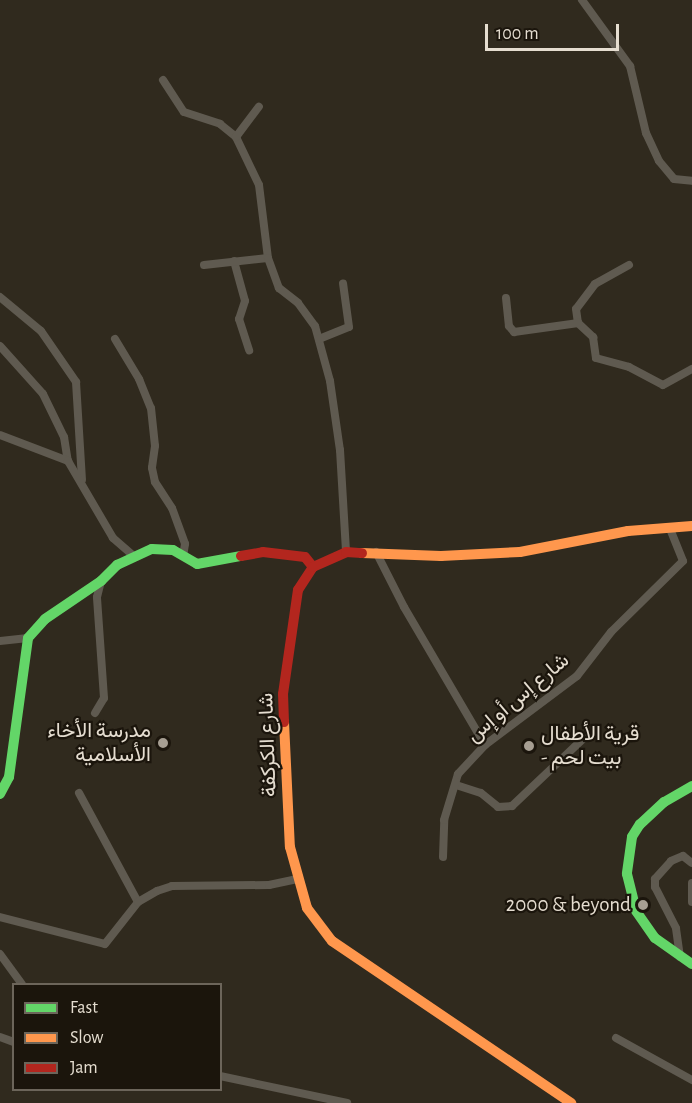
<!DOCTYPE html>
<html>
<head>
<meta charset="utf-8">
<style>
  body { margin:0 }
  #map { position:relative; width:692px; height:1103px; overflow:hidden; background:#302a1e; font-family:"Alegreya Sans",Vazirmatn,sans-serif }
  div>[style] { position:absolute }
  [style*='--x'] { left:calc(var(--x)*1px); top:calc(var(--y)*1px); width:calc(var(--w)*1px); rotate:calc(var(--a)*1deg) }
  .street>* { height:8px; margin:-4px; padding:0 4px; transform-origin:4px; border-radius:4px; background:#5f5a50 }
  .fast>* { height:10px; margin:-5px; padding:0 5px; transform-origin:5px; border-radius:5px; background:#63d668 }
  .slow>* { height:10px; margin:-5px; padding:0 5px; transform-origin:5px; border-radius:5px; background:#ff974d }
  .jam>* { height:10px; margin:-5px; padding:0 5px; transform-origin:5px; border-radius:5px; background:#b3261e }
  .dots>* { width:16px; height:16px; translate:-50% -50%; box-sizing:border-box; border:3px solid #1b150c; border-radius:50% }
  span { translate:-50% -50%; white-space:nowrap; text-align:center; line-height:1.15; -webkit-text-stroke:4.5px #1b150c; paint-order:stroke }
  .street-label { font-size:21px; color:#e5ddd0 }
  .poi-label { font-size:21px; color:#e5ddd0 }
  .right { translate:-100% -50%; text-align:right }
  .left { translate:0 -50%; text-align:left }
  .legend { position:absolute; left:12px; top:983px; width:210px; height:108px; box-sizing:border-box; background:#1b150c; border:2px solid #6c655a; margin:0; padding:8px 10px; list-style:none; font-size:18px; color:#e5ddd0 }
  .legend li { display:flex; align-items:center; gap:12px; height:30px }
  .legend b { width:30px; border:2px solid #6c655a }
  .scale { position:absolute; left:485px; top:24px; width:134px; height:27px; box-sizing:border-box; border:3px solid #e5ddd0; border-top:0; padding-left:8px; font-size:18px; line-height:21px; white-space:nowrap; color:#e5ddd0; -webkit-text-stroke:4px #1b150c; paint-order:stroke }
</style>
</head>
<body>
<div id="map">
  <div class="street">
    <div style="--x:582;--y:0;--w:82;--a:54"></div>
    <div style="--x:630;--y:66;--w:69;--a:76.6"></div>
    <div style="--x:646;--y:133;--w:31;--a:65"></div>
    <div style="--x:659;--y:161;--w:23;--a:50"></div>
    <div style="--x:674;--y:179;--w:18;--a:6"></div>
    <div style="--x:163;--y:80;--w:38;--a:57"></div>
    <div style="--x:184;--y:112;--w:38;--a:18"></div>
    <div style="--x:220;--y:124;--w:21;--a:39"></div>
    <div style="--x:236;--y:137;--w:53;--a:64.4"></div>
    <div style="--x:259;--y:185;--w:74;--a:83"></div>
    <div style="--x:236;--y:137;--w:38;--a:-53"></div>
    <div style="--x:234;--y:261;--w:41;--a:74.6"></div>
    <div style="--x:245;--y:301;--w:19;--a:108"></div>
    <div style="--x:239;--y:319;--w:33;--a:72"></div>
    <div style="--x:204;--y:265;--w:64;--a:-6.2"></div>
    <div style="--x:268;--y:258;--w:32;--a:70"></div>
    <div style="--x:279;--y:288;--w:24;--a:38"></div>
    <div style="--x:298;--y:303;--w:29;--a:54"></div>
    <div style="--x:315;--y:326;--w:57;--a:74.7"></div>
    <div style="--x:330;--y:381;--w:70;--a:81.8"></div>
    <div style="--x:340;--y:450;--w:102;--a:86.6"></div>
    <div style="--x:629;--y:265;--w:39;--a:151"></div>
    <div style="--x:595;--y:284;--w:31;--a:127"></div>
    <div style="--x:576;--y:309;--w:14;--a:82"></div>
    <div style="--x:578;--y:323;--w:21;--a:43"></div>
    <div style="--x:593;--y:337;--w:21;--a:82"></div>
    <div style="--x:596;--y:358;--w:34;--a:15"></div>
    <div style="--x:629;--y:367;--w:38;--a:28"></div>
    <div style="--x:663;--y:385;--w:33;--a:-29"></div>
    <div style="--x:0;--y:297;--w:53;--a:39.7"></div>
    <div style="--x:41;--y:331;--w:62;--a:55.5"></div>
    <div style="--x:76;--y:382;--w:98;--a:86.5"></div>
    <div style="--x:506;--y:298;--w:28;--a:84"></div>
    <div style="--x:509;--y:326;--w:8;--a:50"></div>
    <div style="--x:514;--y:332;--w:65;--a:-8"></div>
    <div style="--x:115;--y:339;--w:47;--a:59"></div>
    <div style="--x:139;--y:379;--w:31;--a:68"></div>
    <div style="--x:151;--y:408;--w:38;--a:84"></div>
    <div style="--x:155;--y:446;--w:22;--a:98"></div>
    <div style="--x:152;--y:468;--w:14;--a:78"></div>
    <div style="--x:155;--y:482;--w:31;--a:57"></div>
    <div style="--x:172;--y:508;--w:38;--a:70"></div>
    <div style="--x:185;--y:544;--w:12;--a:99"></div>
    <div style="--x:319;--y:339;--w:32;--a:-22"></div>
    <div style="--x:349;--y:327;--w:44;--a:-97.8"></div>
    <div style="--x:0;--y:346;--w:64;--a:48.1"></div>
    <div style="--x:43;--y:394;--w:48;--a:64"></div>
    <div style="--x:64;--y:437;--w:24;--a:81"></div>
    <div style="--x:0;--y:435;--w:73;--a:20.9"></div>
    <div style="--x:68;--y:461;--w:89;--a:59.7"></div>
    <div style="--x:113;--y:538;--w:29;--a:41"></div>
    <div style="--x:376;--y:552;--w:62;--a:63"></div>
    <div style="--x:404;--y:607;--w:160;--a:59.6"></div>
    <div style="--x:0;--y:641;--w:28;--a:-6"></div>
    <div style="--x:95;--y:713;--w:17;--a:-59"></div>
    <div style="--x:104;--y:698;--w:101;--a:-94"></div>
    <div style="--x:97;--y:597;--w:16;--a:-76"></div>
    <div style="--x:456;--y:785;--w:26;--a:18"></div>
    <div style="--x:481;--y:793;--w:22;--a:39"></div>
    <div style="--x:498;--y:807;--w:14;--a:-4"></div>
    <div style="--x:512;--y:806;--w:99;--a:-43.4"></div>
    <div style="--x:79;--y:793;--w:124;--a:61.6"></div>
    <div style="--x:443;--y:857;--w:37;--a:-88"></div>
    <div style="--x:444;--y:820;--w:48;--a:-73.1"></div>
    <div style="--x:458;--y:774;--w:40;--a:-47"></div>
    <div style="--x:485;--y:745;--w:115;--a:-36.9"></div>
    <div style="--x:577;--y:676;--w:56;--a:-52.3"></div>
    <div style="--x:611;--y:632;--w:101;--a:-44.6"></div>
    <div style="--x:683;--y:561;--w:35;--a:-112"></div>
    <div style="--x:692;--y:883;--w:19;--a:90"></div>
    <div style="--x:0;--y:917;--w:108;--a:14.4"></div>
    <div style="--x:105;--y:944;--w:53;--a:-51.8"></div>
    <div style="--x:138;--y:902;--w:22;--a:-30"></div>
    <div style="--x:157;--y:891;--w:16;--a:-18"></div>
    <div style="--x:172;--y:886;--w:97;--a:-0.6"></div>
    <div style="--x:269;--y:885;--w:29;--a:-12"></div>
    <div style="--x:0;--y:954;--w:37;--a:54"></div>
    <div style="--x:680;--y:957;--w:29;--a:-98"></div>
    <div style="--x:676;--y:928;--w:46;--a:-117.1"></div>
    <div style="--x:655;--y:887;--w:8;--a:-90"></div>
    <div style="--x:655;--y:879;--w:24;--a:-48"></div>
    <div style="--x:671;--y:861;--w:13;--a:-23"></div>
    <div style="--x:683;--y:856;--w:11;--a:38"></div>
    <div style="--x:0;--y:1037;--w:15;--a:20"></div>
    <div style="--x:616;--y:1038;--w:87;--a:28.9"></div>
    <div style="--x:220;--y:1076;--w:130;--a:12"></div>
  </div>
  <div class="fast">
    <div style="--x:692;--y:786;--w:32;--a:150"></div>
    <div style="--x:664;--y:802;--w:33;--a:137"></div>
    <div style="--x:640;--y:824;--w:15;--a:122"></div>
    <div style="--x:632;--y:837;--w:37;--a:98"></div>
    <div style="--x:627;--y:874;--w:38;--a:76"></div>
    <div style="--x:636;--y:911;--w:33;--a:55"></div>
    <div style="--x:655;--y:938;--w:45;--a:35.1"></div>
    <div style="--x:0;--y:794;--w:19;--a:-62"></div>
    <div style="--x:9;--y:777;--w:140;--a:-82.2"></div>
    <div style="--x:28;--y:638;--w:25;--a:-48"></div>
    <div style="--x:45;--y:619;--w:68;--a:-34.2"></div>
    <div style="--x:101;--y:581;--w:23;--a:-45"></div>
    <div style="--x:117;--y:565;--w:38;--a:-25"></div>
    <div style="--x:152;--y:549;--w:21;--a:3"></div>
    <div style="--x:173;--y:550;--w:28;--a:30"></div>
    <div style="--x:197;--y:564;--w:45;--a:-10.3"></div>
  </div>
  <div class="slow">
    <div style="--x:362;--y:553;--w:79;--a:2.2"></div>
    <div style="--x:441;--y:556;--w:79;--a:-2.9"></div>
    <div style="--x:520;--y:552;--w:110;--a:-11"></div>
    <div style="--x:628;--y:531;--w:64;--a:-4.5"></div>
    <div style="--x:284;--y:722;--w:125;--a:87.3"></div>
    <div style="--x:290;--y:847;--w:63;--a:74.4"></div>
    <div style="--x:307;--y:908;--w:41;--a:52.9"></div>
    <div style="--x:332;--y:941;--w:289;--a:34.1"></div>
  </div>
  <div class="jam">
    <div style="--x:241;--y:556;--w:22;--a:-10"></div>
    <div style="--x:263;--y:552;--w:42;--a:6.8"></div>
    <div style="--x:305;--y:557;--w:13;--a:51"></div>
    <div style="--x:284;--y:722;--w:28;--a:-92"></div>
    <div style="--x:283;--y:694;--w:105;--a:-81.8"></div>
    <div style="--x:298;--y:590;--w:27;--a:-57"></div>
    <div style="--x:313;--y:567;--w:36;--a:-24"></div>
    <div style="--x:346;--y:552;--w:16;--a:4"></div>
  </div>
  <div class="dots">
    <div style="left:163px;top:743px;background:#a69e92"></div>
    <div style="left:529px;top:746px;background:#a69e92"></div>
    <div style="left:643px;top:905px;background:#a69e92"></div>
  </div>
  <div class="street-label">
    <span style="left:518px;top:698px;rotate:-40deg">شارع إس أو إس</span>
    <span style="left:268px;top:745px;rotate:-92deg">شارع الكركفة</span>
  </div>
  <div class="poi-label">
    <span class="right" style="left:151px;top:743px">مدرسة الأخاء<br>الأسلامية</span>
    <span class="left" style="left:541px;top:746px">قرية الأطفال<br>- بيت لحم</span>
    <span class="right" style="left:631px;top:905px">2000 &amp; beyond</span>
  </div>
  <ul class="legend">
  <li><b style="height:8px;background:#63d668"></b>Fast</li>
  <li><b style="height:8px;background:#ff974d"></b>Slow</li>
  <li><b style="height:8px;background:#b3261e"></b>Jam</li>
  </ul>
  <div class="scale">100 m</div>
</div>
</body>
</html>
